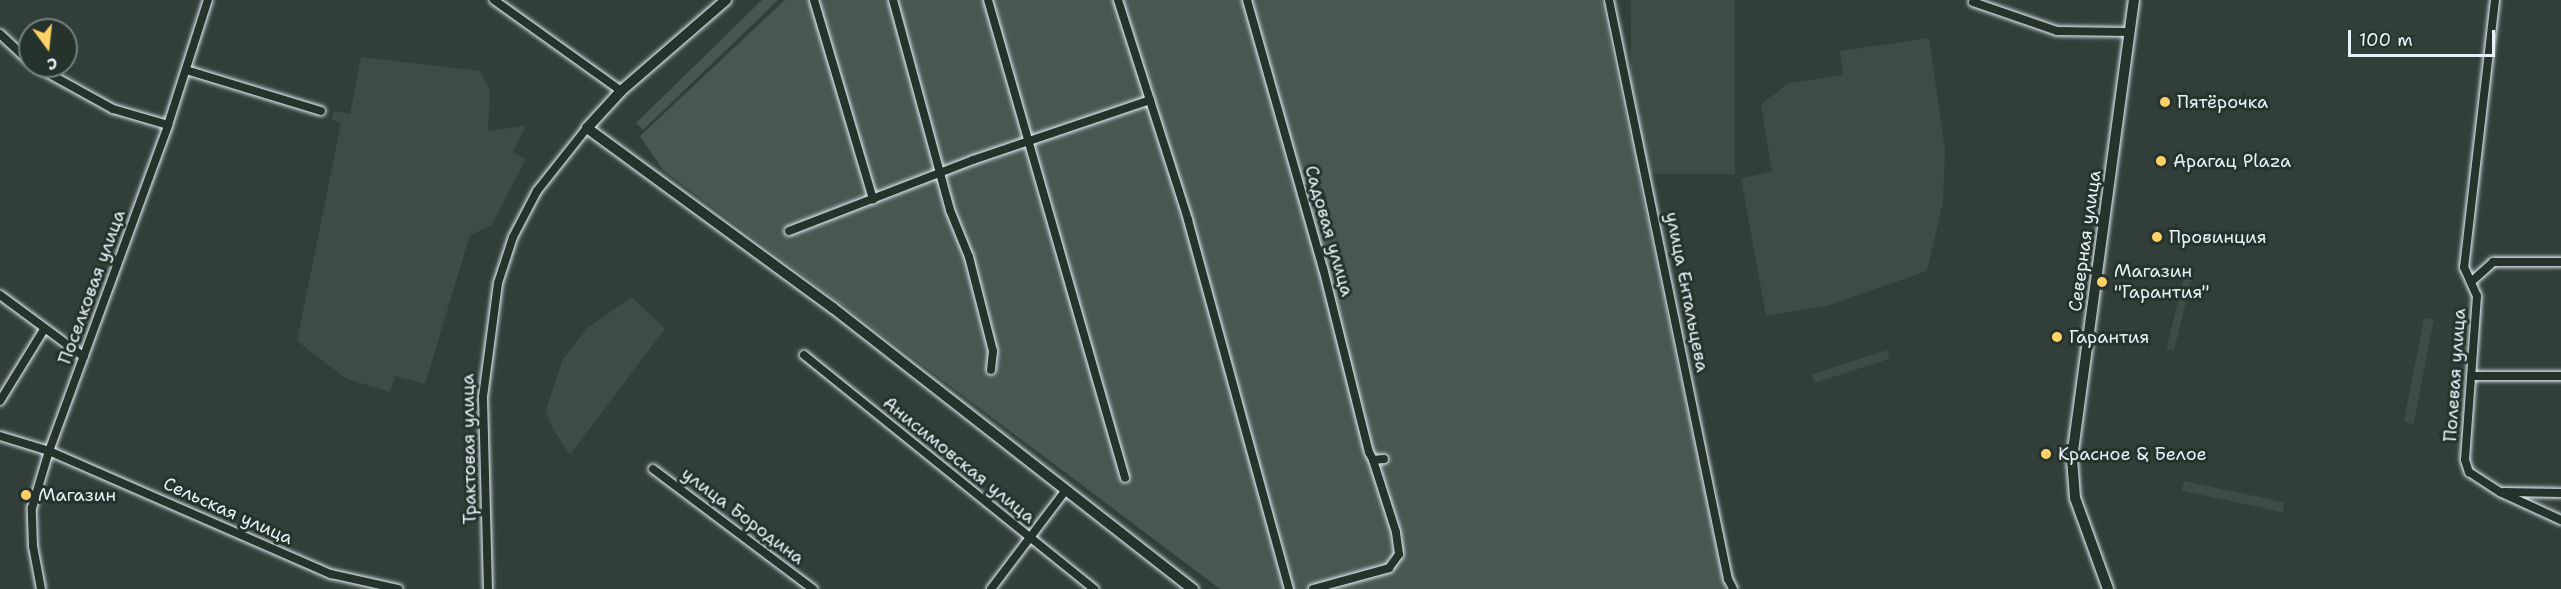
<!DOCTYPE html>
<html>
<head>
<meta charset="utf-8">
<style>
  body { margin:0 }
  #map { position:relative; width:2561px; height:589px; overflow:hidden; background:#323e39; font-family:"Shantell Sans",sans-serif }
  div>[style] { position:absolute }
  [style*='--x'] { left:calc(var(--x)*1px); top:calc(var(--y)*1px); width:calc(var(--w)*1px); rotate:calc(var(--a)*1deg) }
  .built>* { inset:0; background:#3f4b46; transform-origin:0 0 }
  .green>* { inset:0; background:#495651 }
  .roads { filter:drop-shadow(0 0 2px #e8f1f8) drop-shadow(0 0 2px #e8f1f8) }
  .minor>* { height:8px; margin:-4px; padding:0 4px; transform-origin:4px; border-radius:4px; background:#26332d }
  .tertiary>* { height:10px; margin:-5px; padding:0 5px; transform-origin:5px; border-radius:5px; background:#26332d }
  .dots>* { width:16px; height:16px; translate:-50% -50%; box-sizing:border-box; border:3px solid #26332d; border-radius:50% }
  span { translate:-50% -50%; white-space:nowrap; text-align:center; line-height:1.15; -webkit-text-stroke:6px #26332d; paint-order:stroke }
  .poi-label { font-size:18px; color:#e8f1f8 }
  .left { translate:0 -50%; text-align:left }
  .street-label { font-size:18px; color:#e8f1f8 }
  .north { position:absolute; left:18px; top:18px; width:60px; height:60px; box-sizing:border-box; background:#26332d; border:2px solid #747f7e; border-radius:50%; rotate:165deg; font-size:16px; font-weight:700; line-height:24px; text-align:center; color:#e8f1f8 }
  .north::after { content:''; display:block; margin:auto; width:21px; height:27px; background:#ffd166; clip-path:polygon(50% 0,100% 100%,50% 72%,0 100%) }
  .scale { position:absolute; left:2348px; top:30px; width:147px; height:27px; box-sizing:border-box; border:3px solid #e8f1f8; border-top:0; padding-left:8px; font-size:18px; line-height:21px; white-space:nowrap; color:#e8f1f8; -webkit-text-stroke:4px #26332d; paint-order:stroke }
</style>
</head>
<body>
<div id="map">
  <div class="built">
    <div style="left:1631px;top:0;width:104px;height:174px"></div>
    <div style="clip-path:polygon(1929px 38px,1945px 150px,1943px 202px,1927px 271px,1829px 305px,1766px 316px,1741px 178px,1772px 172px,1761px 104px,1789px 83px,1843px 75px,1840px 51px)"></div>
    <div style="clip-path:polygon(361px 57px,480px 71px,490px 91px,488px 131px,526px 126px,513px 152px,526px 159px,491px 226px,470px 235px,425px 384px,395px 376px,390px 392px,347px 379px,297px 341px,341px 123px,332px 120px,333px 111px,350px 114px)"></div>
    <div style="left:2185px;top:273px;width:8px;height:78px;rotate:14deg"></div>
    <div style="clip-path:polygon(632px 297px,665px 329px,570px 455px,552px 428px,546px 410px,563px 359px,587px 328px)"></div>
    <div style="left:2424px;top:318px;width:10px;height:106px;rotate:11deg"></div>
    <div style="left:1887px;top:350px;width:9px;height:79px;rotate:72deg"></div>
    <div style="left:2184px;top:481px;width:103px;height:10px;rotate:12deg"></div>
  </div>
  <div class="green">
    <div style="clip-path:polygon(762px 0,778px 0,643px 130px,636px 123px)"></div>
    <div style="clip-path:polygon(785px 0,1601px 0,1725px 589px,1220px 589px,663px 170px,640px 136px)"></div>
  </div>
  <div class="roads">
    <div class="minor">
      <div style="--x:494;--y:0;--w:156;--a:35.6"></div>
      <div style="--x:814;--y:0;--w:208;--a:73.5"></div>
      <div style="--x:893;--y:0;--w:218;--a:74.8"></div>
      <div style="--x:950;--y:210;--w:51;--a:68"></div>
      <div style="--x:969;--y:257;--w:97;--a:75.7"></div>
      <div style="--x:993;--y:351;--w:19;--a:96"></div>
      <div style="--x:988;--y:0;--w:497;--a:74"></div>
      <div style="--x:1118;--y:0;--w:231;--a:72.3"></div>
      <div style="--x:1188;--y:220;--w:383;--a:74.7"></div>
      <div style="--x:1247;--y:0;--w:279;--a:74.2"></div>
      <div style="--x:1323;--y:268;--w:190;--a:76"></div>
      <div style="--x:1369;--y:452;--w:9;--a:63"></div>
      <div style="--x:1373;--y:460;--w:11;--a:-5"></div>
      <div style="--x:1609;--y:0;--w:591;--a:78.39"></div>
      <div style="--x:1728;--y:579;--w:11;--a:63"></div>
      <div style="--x:2495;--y:0;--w:269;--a:96.6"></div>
      <div style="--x:2464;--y:267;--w:32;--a:66"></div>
      <div style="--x:2477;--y:296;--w:164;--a:94.2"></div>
      <div style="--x:2465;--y:460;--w:13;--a:72"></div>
      <div style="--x:2469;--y:472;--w:37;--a:33"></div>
      <div style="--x:2500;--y:492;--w:67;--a:24.7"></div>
      <div style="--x:1973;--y:2;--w:89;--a:19"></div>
      <div style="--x:2057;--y:31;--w:72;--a:0.8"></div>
      <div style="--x:0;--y:34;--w:41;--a:43"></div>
      <div style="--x:35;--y:66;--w:89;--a:28.9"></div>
      <div style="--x:113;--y:109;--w:57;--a:16.2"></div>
      <div style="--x:186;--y:70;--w:141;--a:16.9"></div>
      <div style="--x:789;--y:231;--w:197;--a:-21.1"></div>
      <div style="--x:973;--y:160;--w:187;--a:-18.7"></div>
      <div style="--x:2471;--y:282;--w:30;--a:-42"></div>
      <div style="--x:2493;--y:262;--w:68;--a:0"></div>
      <div style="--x:0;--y:295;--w:104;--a:36.4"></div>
      <div style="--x:804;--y:355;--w:373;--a:38.9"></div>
      <div style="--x:2472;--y:376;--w:89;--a:0"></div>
      <div style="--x:0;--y:401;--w:82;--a:-58.4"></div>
      <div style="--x:0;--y:436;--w:51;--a:17"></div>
      <div style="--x:49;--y:451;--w:308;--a:23.6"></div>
      <div style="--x:331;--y:574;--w:69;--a:12.6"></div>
      <div style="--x:653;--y:469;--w:200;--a:36.9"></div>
      <div style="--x:2504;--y:492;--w:57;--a:1"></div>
      <div style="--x:41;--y:589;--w:44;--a:-100.5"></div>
      <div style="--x:33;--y:546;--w:38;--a:-92"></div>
      <div style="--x:32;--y:508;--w:59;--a:-73.4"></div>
      <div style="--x:49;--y:451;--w:347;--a:-69.9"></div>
      <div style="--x:168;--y:125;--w:131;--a:-72.3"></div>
      <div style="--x:488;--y:589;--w:192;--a:-91.5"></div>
      <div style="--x:483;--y:397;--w:115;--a:-82.5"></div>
      <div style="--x:498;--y:283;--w:48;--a:-71.9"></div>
      <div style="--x:513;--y:237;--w:52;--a:-62.4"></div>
      <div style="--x:537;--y:191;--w:80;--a:-51.6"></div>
      <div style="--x:991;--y:589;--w:124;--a:-52.9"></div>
      <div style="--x:1313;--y:589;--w:79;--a:-15.4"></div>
      <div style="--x:1389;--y:568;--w:17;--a:-54"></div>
      <div style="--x:1399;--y:554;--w:22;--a:-98"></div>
      <div style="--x:1396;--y:532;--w:76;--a:-107.7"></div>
    </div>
    <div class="tertiary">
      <div style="--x:726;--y:0;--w:139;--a:139.1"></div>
      <div style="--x:621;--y:91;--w:50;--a:132.6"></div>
      <div style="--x:587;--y:128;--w:305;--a:36.2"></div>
      <div style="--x:833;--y:308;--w:457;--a:38"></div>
      <div style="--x:2108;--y:589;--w:97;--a:-109.9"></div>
      <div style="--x:2075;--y:498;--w:40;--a:-94.3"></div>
      <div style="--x:2072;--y:458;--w:462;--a:-82.3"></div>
    </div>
  </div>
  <div class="dots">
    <div style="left:2165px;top:102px;background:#ffd166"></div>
    <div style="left:2161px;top:161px;background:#ffd166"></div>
    <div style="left:2157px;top:237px;background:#ffd166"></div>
    <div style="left:2102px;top:282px;background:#ffd166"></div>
    <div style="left:2057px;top:337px;background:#ffd166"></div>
    <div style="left:2046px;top:454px;background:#ffd166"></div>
    <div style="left:26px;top:495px;background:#ffd166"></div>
  </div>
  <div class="poi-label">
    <span class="left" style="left:2177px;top:102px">Пятёрочка</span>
    <span class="left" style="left:2173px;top:161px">Арагац Plaza</span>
    <span class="left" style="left:2169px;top:237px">Провинция</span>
    <span class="left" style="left:2114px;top:282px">Магазин<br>"Гарантия"</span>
    <span class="left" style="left:2069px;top:337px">Гарантия</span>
    <span class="left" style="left:2058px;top:454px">Красное &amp; Белое</span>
    <span class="left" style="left:38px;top:495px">Магазин</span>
  </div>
  <div class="street-label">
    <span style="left:1329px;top:231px;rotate:74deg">Садовая улица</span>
    <span style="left:2085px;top:241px;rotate:-82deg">Северная улица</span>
    <span style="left:92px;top:287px;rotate:-70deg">Поселковая улица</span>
    <span style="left:1687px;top:292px;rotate:79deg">улица Ентальцева</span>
    <span style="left:2455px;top:375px;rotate:-86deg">Полевая улица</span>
    <span style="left:469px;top:449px;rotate:-91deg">Трактовая улица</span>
    <span style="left:959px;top:460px;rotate:39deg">Анисимовская улица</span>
    <span style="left:228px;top:511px;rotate:24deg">Сельская улица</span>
    <span style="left:743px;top:516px;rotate:37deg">улица Бородина</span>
  </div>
  <div class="north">С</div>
  <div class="scale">100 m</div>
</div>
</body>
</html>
